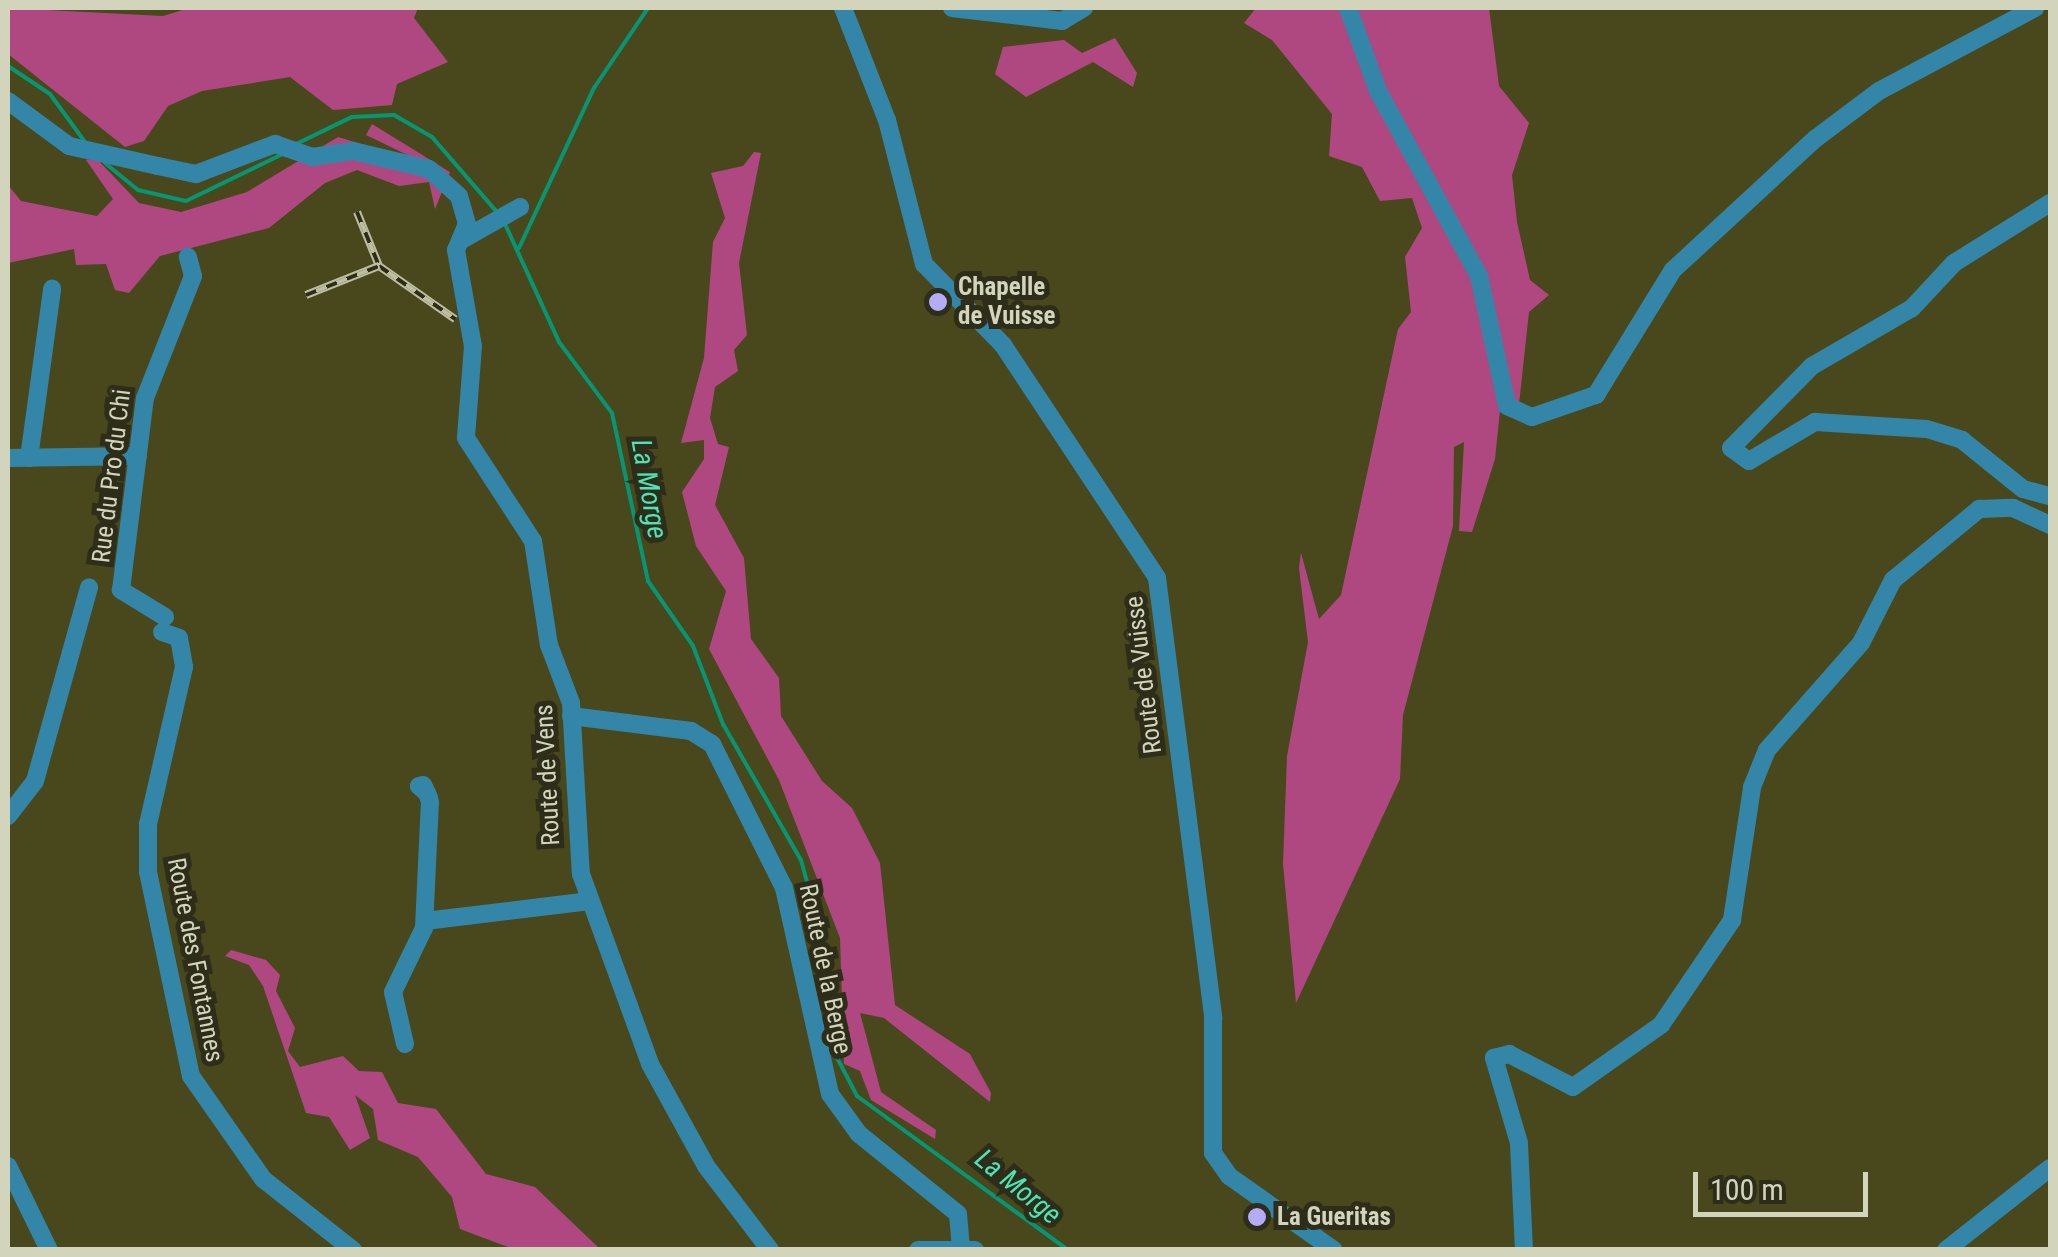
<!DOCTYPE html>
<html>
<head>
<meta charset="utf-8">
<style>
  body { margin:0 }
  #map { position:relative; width:2058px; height:1257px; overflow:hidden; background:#49481c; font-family:"Roboto Condensed",sans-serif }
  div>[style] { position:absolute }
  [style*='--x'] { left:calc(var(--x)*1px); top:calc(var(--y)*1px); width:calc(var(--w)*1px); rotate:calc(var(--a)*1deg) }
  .forest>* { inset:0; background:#af4881 }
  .stream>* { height:4px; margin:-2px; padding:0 2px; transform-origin:2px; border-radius:2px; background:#079673 }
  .minor>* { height:18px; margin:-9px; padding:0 9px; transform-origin:9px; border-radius:9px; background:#3486a8 }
  .rail>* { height:8px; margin-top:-4px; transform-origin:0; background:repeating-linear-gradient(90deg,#2d2d1a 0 11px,#bdbea2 0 22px); box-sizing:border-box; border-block:2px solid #bdbea2 }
  .dots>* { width:28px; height:28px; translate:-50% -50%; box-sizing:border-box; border:5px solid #2d2d1a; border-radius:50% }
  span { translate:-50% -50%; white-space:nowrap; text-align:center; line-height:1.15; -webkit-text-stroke:10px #2d2d1a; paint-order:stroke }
  .poi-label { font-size:25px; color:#d3d4bc; font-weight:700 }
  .left { translate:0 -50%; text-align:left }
  .street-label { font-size:25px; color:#d3d4bc }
  .water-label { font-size:28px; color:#4de4b6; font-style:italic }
  .frame { position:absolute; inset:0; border:10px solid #d3d4bc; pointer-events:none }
  .scale { position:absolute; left:1693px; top:1172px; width:175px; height:45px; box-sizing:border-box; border:5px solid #d3d4bc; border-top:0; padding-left:12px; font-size:30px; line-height:35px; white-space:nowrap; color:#d3d4bc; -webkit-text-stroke:8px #2d2d1a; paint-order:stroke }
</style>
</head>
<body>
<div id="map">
  <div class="forest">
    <div style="clip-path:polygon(8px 8px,163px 16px,189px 8px,418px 8px,414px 18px,448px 62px,397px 84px,392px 105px,333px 110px,290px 77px,202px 91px,168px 106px,144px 141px,125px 147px,8px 54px)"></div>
    <div style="clip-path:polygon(1256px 8px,1489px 8px,1499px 86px,1529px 123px,1512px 175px,1517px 222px,1530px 280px,1549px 295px,1529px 312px,1519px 404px,1501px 401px,1495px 459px,1472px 532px,1459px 531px,1464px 442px,1454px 447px,1453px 526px,1403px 715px,1400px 779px,1296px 1003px,1283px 864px,1287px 756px,1308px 642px,1299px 568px,1301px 553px,1319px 619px,1341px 595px,1398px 329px,1411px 312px,1405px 257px,1422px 228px,1412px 198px,1380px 201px,1362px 167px,1329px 156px,1332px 114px,1272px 40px,1244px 23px)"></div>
    <div style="clip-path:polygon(1115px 38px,1137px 73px,1133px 87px,1093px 62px,1026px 97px,995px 74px,1003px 47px,1064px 40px,1082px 53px)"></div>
    <div style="clip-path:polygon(372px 124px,450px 172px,435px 209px,429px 182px,399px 186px,357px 170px,325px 183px,269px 228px,160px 256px,129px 293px,115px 290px,106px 264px,76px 265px,74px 249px,8px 263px,8px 185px,21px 201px,97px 216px,113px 199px,86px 160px,96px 158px,139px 203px,181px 212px,247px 192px,338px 137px,424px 163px,366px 135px)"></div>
    <div style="clip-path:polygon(754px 152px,761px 153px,739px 263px,747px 335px,734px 350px,738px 371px,715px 387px,710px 418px,718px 444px,729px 447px,715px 505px,744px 558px,751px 639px,779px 678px,781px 716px,822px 781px,852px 808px,880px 863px,895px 1005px,970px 1054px,991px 1093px,990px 1102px,884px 1018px,860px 1013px,881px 1092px,936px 1130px,935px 1139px,871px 1100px,860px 1071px,844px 1064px,840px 938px,779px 780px,709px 649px,726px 591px,696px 546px,682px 492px,704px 459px,704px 440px,681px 443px,704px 358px,713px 242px,725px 218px,711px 173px,743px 166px)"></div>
    <div style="clip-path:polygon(231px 950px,266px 960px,280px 975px,276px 991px,295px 1028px,288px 1051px,300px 1067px,343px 1056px,359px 1071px,382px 1072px,398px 1103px,436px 1109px,486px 1174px,535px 1187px,600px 1249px,513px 1249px,460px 1229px,452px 1197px,418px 1157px,378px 1140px,373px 1109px,355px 1095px,370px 1138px,350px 1150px,329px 1117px,306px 1113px,263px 986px,249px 965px,225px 956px)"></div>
  </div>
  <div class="stream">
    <div style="--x:8;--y:66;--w:50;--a:33.7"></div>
    <div style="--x:50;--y:94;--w:59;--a:53.9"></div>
    <div style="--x:294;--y:145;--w:64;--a:-25.8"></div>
    <div style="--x:352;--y:117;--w:42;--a:-2.7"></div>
    <div style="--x:394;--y:115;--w:44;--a:30.1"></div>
    <div style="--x:432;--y:137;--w:99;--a:49.1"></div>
    <div style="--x:105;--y:163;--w:43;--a:39.3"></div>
    <div style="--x:138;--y:190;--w:49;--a:12.9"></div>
    <div style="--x:186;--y:201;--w:108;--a:-25.9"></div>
    <div style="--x:505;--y:224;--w:130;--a:65.4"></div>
    <div style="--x:559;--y:342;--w:89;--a:53.3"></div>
    <div style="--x:612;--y:413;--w:172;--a:77.9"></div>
    <div style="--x:648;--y:581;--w:79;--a:55.3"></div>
    <div style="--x:693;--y:646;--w:84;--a:69"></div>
    <div style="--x:723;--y:724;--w:157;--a:60.2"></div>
    <div style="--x:801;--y:860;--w:110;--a:74.7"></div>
    <div style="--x:830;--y:966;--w:84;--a:88"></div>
    <div style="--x:833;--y:1050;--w:52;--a:62.4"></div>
    <div style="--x:857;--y:1096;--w:261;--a:36.1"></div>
    <div style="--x:519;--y:248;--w:177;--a:-64.9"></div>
    <div style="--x:594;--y:88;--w:97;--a:-56"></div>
  </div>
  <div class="minor">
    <div style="--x:843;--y:8;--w:120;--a:68.6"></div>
    <div style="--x:887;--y:120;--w:149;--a:75.6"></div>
    <div style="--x:924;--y:264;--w:113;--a:45.7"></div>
    <div style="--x:1003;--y:345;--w:279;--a:56.5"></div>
    <div style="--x:1157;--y:578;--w:444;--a:82.7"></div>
    <div style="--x:1213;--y:1018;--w:135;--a:90"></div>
    <div style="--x:1213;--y:1153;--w:28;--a:55"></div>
    <div style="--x:1229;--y:1176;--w:128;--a:35.2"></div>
    <div style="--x:952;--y:8;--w:111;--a:6.7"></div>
    <div style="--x:1062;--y:21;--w:26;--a:-31"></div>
    <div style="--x:1348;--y:8;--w:88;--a:70.1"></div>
    <div style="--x:1378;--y:91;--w:211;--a:61.4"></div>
    <div style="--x:1479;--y:276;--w:133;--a:77.8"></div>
    <div style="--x:1507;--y:406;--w:27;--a:24"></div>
    <div style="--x:1532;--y:417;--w:68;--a:-19"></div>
    <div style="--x:1596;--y:395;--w:147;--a:-58.4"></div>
    <div style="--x:1673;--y:270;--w:193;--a:-42.7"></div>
    <div style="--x:1815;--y:139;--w:80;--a:-36.9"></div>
    <div style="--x:1879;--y:91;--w:177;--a:-28"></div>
    <div style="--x:8;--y:101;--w:76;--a:36.4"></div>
    <div style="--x:69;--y:146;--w:91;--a:12.7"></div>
    <div style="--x:158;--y:166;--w:39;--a:12"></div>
    <div style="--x:196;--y:174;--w:85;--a:-20.8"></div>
    <div style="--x:275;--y:144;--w:39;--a:19"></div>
    <div style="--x:312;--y:157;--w:41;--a:-8.3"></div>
    <div style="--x:353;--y:151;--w:78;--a:13.3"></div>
    <div style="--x:429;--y:169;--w:40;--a:42"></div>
    <div style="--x:459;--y:196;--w:29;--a:74"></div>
    <div style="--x:467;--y:224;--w:28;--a:113"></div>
    <div style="--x:456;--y:250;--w:97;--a:80"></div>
    <div style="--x:473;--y:346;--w:92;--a:94.4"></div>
    <div style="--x:466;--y:438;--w:123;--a:57"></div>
    <div style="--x:533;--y:541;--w:105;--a:81.3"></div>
    <div style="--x:549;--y:645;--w:62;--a:69.2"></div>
    <div style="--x:571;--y:703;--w:171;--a:86.7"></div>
    <div style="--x:581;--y:874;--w:202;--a:70"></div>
    <div style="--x:650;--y:1064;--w:116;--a:61.2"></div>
    <div style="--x:706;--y:1166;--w:106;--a:52.7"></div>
    <div style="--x:2050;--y:203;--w:113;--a:148"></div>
    <div style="--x:1954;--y:263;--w:62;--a:133"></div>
    <div style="--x:1912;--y:308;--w:116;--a:149.9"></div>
    <div style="--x:1812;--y:366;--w:115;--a:134.6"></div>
    <div style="--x:1731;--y:448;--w:22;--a:36"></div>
    <div style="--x:1749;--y:461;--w:77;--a:-30.6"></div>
    <div style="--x:1815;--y:422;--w:112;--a:3.6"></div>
    <div style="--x:1927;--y:429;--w:37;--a:17"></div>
    <div style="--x:1962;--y:440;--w:78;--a:38.8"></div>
    <div style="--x:2023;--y:489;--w:28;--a:15"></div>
    <div style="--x:460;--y:241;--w:69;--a:-29.5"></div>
    <div style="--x:8;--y:458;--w:130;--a:-0.9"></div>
    <div style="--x:29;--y:458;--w:171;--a:-82.2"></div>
    <div style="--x:165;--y:617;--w:52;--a:-148.5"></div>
    <div style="--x:121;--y:590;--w:193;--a:-82.9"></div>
    <div style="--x:145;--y:398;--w:131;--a:-68.5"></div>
    <div style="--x:193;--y:276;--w:20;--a:-105"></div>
    <div style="--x:162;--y:632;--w:18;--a:19"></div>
    <div style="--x:179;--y:638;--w:29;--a:80"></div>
    <div style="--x:184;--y:667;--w:161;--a:102.9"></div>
    <div style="--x:148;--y:824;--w:48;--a:90"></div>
    <div style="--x:148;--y:872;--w:208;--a:78.1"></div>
    <div style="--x:191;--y:1076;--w:126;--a:55"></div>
    <div style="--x:263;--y:1179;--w:115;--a:38.3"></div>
    <div style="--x:571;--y:716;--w:121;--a:7.1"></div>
    <div style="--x:691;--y:731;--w:25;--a:32"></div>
    <div style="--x:712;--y:744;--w:161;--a:63.4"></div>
    <div style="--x:784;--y:888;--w:211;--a:77.4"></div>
    <div style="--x:830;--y:1094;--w:49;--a:54.1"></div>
    <div style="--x:859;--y:1134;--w:127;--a:38.9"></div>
    <div style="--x:958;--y:1214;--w:32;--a:85"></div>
    <div style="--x:8;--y:816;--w:44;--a:-52.4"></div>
    <div style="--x:35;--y:781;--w:201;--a:-74.4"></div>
    <div style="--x:425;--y:921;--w:166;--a:-6.9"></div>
    <div style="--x:405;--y:1044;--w:53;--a:-103"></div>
    <div style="--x:393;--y:992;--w:71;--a:-64.2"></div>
    <div style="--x:424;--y:928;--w:125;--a:-87.3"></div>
    <div style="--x:430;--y:803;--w:5;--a:-101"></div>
    <div style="--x:429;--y:798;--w:10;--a:-114"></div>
    <div style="--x:425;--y:789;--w:4;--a:-117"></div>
    <div style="--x:423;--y:785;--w:4;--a:166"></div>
    <div style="--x:419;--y:786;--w:11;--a:41"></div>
    <div style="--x:8;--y:1166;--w:93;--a:64"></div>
    <div style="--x:918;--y:1250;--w:57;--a:0"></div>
    <div style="--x:1524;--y:1250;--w:107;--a:-92.7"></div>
    <div style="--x:1519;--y:1143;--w:89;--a:-106.4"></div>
    <div style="--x:1494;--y:1058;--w:16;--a:-15"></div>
    <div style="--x:1509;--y:1054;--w:72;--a:27.3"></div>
    <div style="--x:1573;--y:1087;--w:108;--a:-35.2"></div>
    <div style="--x:1661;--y:1025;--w:127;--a:-55.9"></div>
    <div style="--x:1732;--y:920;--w:134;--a:-81.4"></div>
    <div style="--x:1752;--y:787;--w:40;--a:-68"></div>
    <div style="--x:1767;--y:750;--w:142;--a:-48.7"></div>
    <div style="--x:1861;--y:643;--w:71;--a:-63.1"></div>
    <div style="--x:1893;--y:580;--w:112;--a:-39.5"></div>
    <div style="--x:1979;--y:509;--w:34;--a:-2"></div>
    <div style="--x:2013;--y:508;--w:41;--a:24.7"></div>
    <div style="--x:1946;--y:1250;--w:132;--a:-38.3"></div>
  </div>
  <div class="rail">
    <div style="--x:357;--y:212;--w:58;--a:67.8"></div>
    <div style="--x:379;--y:266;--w:93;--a:34.9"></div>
    <div style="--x:306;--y:295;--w:79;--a:-21.7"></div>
  </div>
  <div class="dots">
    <div style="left:938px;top:302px;background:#b5acf8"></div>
    <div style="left:1257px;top:1217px;background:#b5acf8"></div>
  </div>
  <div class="poi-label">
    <span class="left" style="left:958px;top:302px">Chapelle<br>de Vuisse</span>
    <span class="left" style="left:1277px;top:1217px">La Gueritas</span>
  </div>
  <div class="street-label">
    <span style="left:112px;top:476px;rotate:-83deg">Rue du Pro du Chi</span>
    <span style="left:1144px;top:675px;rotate:-97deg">Route de Vuisse</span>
    <span style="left:548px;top:775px;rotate:-93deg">Route de Vens</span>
    <span style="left:195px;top:960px;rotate:79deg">Route des Fontannes</span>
    <span style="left:825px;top:969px;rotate:78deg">Route de la Berge</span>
  </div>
  <div class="water-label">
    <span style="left:649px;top:489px;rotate:80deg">La Morge</span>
    <span style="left:1018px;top:1187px;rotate:39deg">La Morge</span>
  </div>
  <div class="frame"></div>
  <div class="scale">100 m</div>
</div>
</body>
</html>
